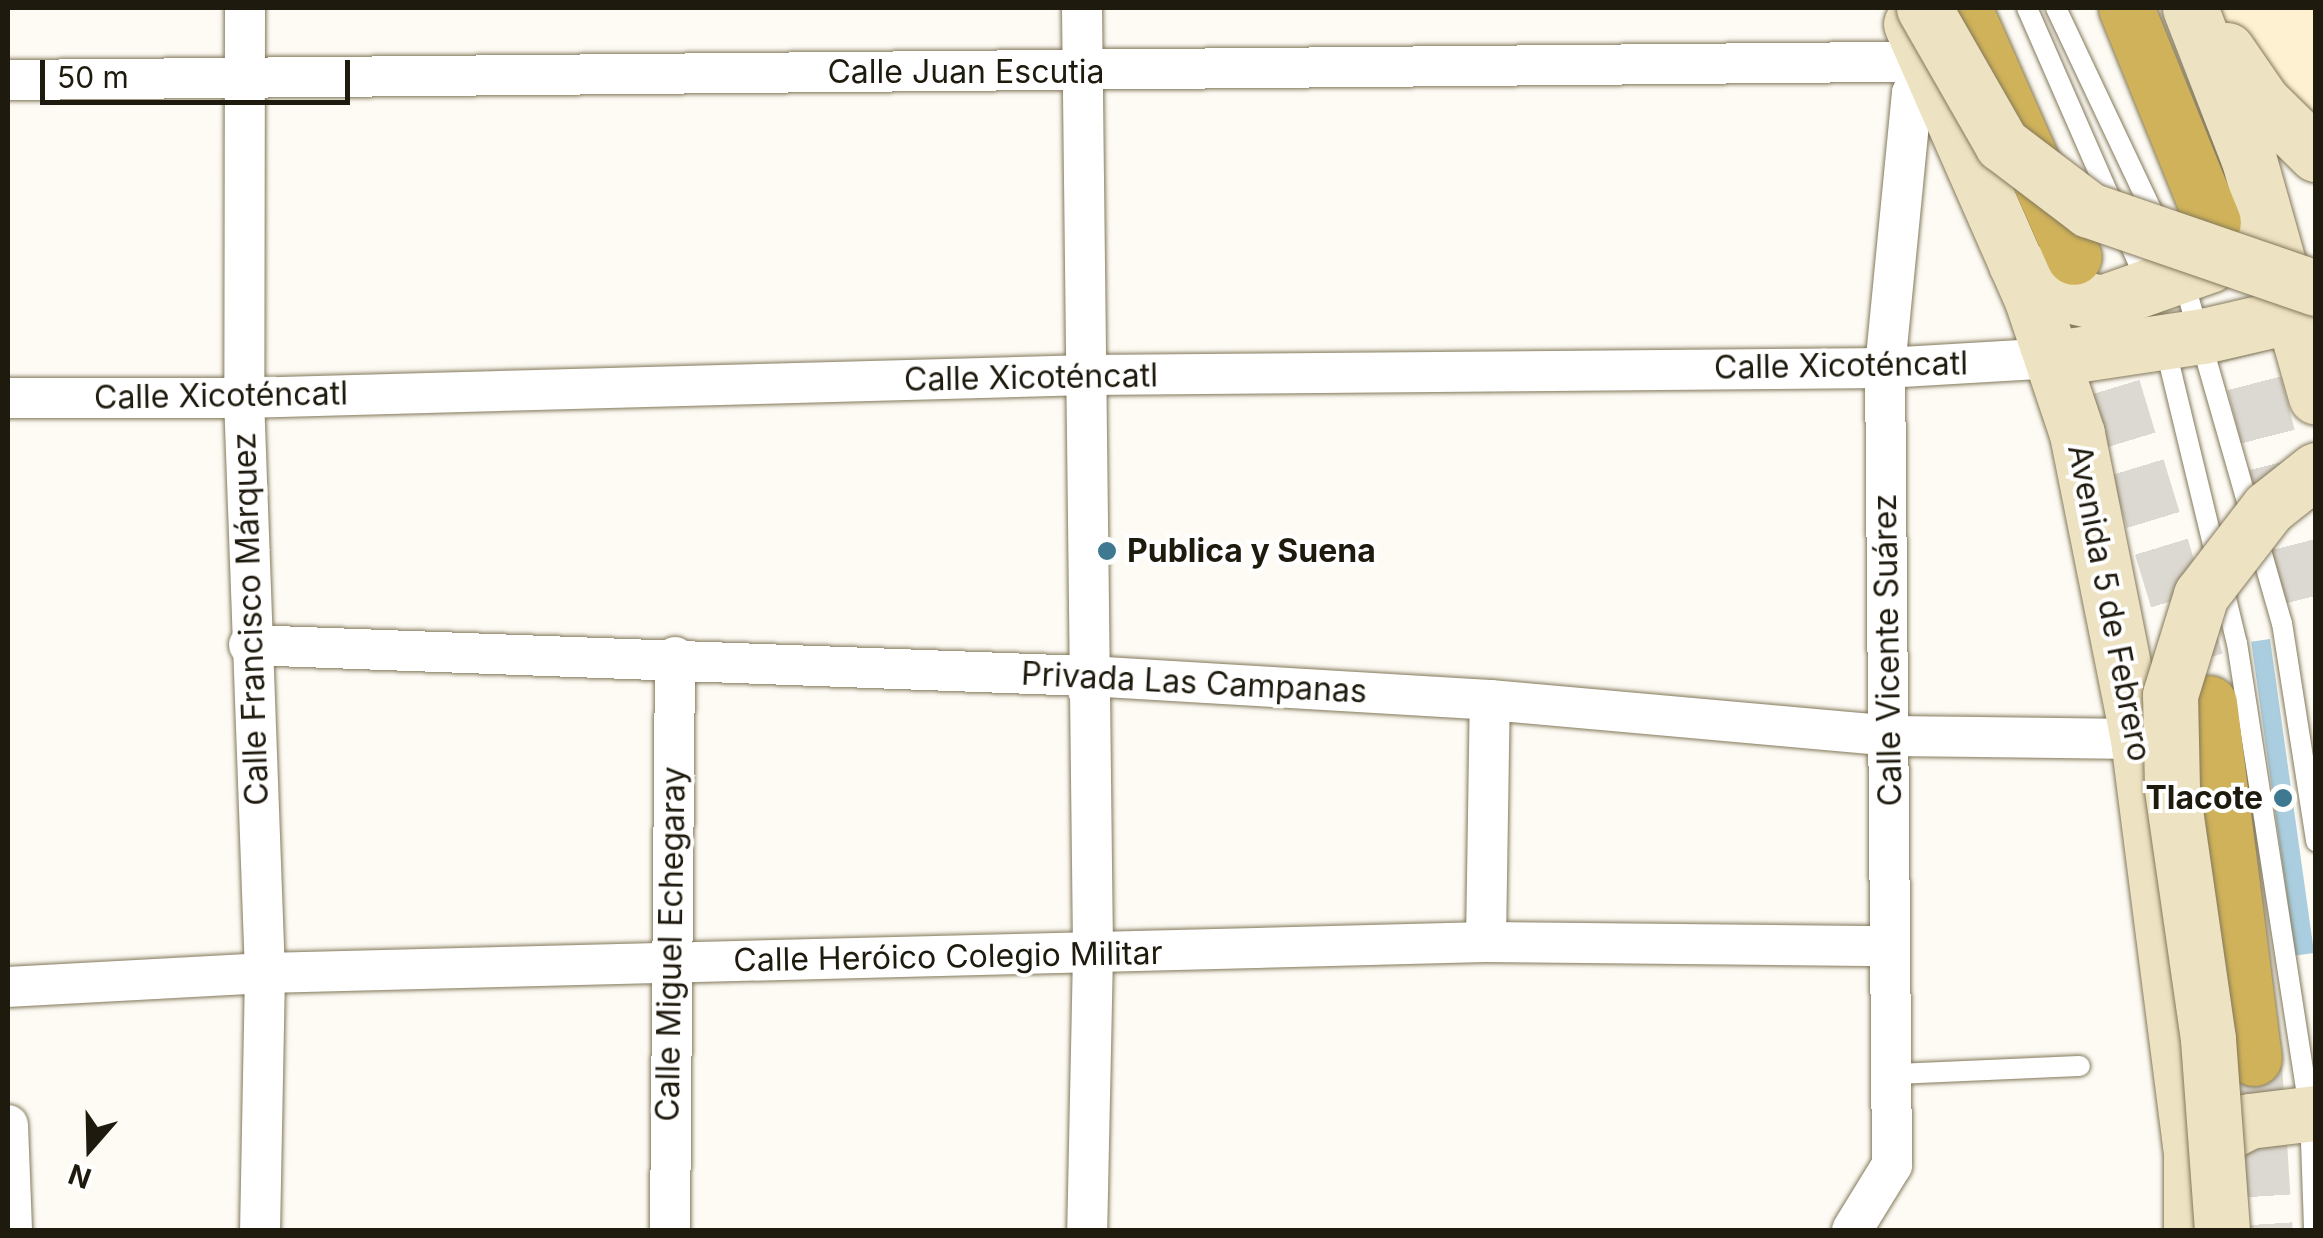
<!DOCTYPE html>
<html>
<head>
<meta charset="utf-8">
<style>
  body { margin:0 }
  #map { position:relative; width:2323px; height:1238px; overflow:hidden; background:#fdfbf4; font-family:Inter,sans-serif }
  div>[style] { position:absolute }
  [style*='--x'] { left:calc(var(--x)*1px); top:calc(var(--y)*1px); width:calc(var(--w)*1px); rotate:calc(var(--a)*1deg) }
  .built>* { inset:0; background:#fdf1d1 }
  .building>* { inset:0; background:#aacedf; transform-origin:0 0 }
  .trunk-tunnel>* { height:55px; margin-top:-27.5px; transform-origin:0; background:repeating-linear-gradient(90deg,#dcd9d2 0 55px,transparent 0 83px) }
  .roads { filter:drop-shadow(0 0 2px #83785a) drop-shadow(0 0 2px #83785a) }
  .service>* { height:20px; margin:-10px; padding:0 10px; transform-origin:10px; border-radius:10px; background:#fff }
  .minor>* { height:40px; margin:-20px; padding:0 20px; transform-origin:20px; border-radius:20px; background:#fff }
  .secondary>* { height:55px; margin:-27.5px; padding:0 27.5px; transform-origin:27.5px; border-radius:27.5px; background:#ede2c1 }
  .trunk>* { height:55px; margin:-27.5px; padding:0 27.5px; transform-origin:27.5px; border-radius:27.5px; background:#cfb25a }
  .bridges { filter:drop-shadow(0 0 2px #83785a) drop-shadow(0 0 2px #83785a) }
  .secondary-bridge>* { height:55px; margin:-27.5px; padding:0 27.5px; transform-origin:27.5px; border-radius:27.5px; background:#ede2c1 }
  .dots>* { width:28px; height:28px; translate:-50% -50%; box-sizing:border-box; border:5px solid #fff; border-radius:50% }
  span { translate:-50% -50%; white-space:nowrap; text-align:center; line-height:1.15; -webkit-text-stroke:8px #fff; paint-order:stroke }
  .street-label { font-size:32px; color:#1f1a0e }
  .poi-label { font-size:32px; color:#1f1a0e; font-weight:700 }
  .left { translate:0 -50%; text-align:left }
  .right { translate:-100% -50%; text-align:right }
  .frame { position:absolute; inset:0; border:10px solid #1f1a0e; pointer-events:none }
  .north { position:absolute; left:40px; top:1098px; width:100px; height:100px; -webkit-text-stroke:8px #fff; paint-order:stroke; rotate:200deg; font-size:28px; font-weight:700; line-height:40px; text-align:center; color:#1f1a0e }
  .north::after { content:''; display:block; margin:auto; width:35px; height:45px; background:#1f1a0e; clip-path:polygon(50% 0,100% 100%,50% 72%,0 100%) }
  .scale { position:absolute; left:40px; top:60px; width:310px; height:45px; box-sizing:border-box; border:5px solid #1f1a0e; border-top:0; padding-left:12px; font-size:30px; line-height:35px; white-space:nowrap; color:#1f1a0e; -webkit-text-stroke:8px #fff; paint-order:stroke }
</style>
</head>
<body>
<div id="map">
  <div class="built">
    <div style="clip-path:polygon(2198px 8px,2315px 8px,2315px 154px)"></div>
  </div>
  <div class="building">
    <div style="left:2270px;top:639px;width:317px;height:19px;rotate:82deg"></div>
  </div>
  <div class="trunk-tunnel">
    <div style="--x:2213;--y:222;--w:413;--a:75.6"></div>
    <div style="--x:2089;--y:308;--w:369;--a:73.1"></div>
    <div style="--x:2254;--y:1058;--w:172;--a:86.3"></div>
  </div>
  <div class="roads">
    <div class="service">
      <div style="--x:2027;--y:8;--w:302;--a:66.4"></div>
      <div style="--x:2056;--y:8;--w:241;--a:64.7"></div>
      <div style="--x:2182;--y:275;--w:362;--a:74"></div>
      <div style="--x:2282;--y:623;--w:221;--a:81.1"></div>
      <div style="--x:2164;--y:342;--w:310;--a:76.4"></div>
      <div style="--x:2237;--y:643;--w:476;--a:81.2"></div>
      <div style="--x:2310;--y:1113;--w:117;--a:88"></div>
      <div style="--x:1895;--y:1074;--w:185;--a:-2.5"></div>
    </div>
    <div class="minor">
      <div style="--x:245;--y:8;--w:390;--a:90.1"></div>
      <div style="--x:244;--y:398;--w:575;--a:87.91"></div>
      <div style="--x:265;--y:973;--w:257;--a:91.1"></div>
      <div style="--x:1082;--y:8;--w:946;--a:89.33"></div>
      <div style="--x:1093;--y:954;--w:276;--a:91.2"></div>
      <div style="--x:8;--y:80;--w:1890;--a:-0.55"></div>
      <div style="--x:1898;--y:62;--w:28;--a:-19"></div>
      <div style="--x:8;--y:398;--w:236;--a:0"></div>
      <div style="--x:244;--y:398;--w:845;--a:-1.56"></div>
      <div style="--x:1089;--y:375;--w:796;--a:-0.5"></div>
      <div style="--x:1885;--y:368;--w:170;--a:-3.4"></div>
      <div style="--x:249;--y:645;--w:839;--a:2.12"></div>
      <div style="--x:1087;--y:676;--w:404;--a:3.4"></div>
      <div style="--x:1490;--y:700;--w:402;--a:5.1"></div>
      <div style="--x:1890;--y:736;--w:248;--a:0.7"></div>
      <div style="--x:1486;--y:942;--w:242;--a:-89.1"></div>
      <div style="--x:8;--y:987;--w:257;--a:-3.1"></div>
      <div style="--x:265;--y:973;--w:1221;--a:-1.45"></div>
      <div style="--x:1486;--y:942;--w:403;--a:0.6"></div>
      <div style="--x:8;--y:1125;--w:105;--a:87.8"></div>
      <div style="--x:670;--y:1230;--w:573;--a:-89.5"></div>
      <div style="--x:1852;--y:1230;--w:76;--a:-58.4"></div>
      <div style="--x:1892;--y:1165;--w:797;--a:-90.5"></div>
      <div style="--x:1885;--y:368;--w:276;--a:-84.4"></div>
      <div style="--x:1912;--y:93;--w:34;--a:-64"></div>
    </div>
    <div class="secondary">
      <div style="--x:2190;--y:8;--w:163;--a:68.8"></div>
      <div style="--x:2249;--y:160;--w:246;--a:74.2"></div>
      <div style="--x:1911;--y:24;--w:301;--a:66.3"></div>
      <div style="--x:2032;--y:300;--w:141;--a:71.4"></div>
      <div style="--x:2077;--y:434;--w:311;--a:78.7"></div>
      <div style="--x:2138;--y:739;--w:415;--a:82.7"></div>
      <div style="--x:2191;--y:1151;--w:79;--a:90"></div>
      <div style="--x:2227;--y:50;--w:62;--a:55.5"></div>
      <div style="--x:2262;--y:101;--w:76;--a:44.5"></div>
      <div style="--x:2016;--y:264;--w:52;--a:34"></div>
      <div style="--x:2059;--y:293;--w:44;--a:13.1"></div>
      <div style="--x:2102;--y:303;--w:114;--a:-19.6"></div>
      <div style="--x:2209;--y:265;--w:53;--a:-52.7"></div>
      <div style="--x:2055;--y:358;--w:150;--a:-8.5"></div>
      <div style="--x:2203;--y:336;--w:116;--a:-13"></div>
      <div style="--x:2191;--y:1151;--w:65;--a:-27.3"></div>
      <div style="--x:2249;--y:1121;--w:67;--a:-6.8"></div>
    </div>
    <div class="trunk">
      <div style="--x:1964;--y:8;--w:272;--a:66.2"></div>
      <div style="--x:2126;--y:8;--w:231;--a:67.9"></div>
      <div style="--x:2209;--y:703;--w:358;--a:82.8"></div>
    </div>
  </div>
  <div class="bridges">
    <div class="secondary-bridge">
      <div style="--x:1924;--y:8;--w:157;--a:60.2"></div>
      <div style="--x:2002;--y:144;--w:109;--a:37.2"></div>
      <div style="--x:2089;--y:210;--w:240;--a:19"></div>
      <div style="--x:2222;--y:1230;--w:192;--a:-94.2"></div>
      <div style="--x:2208;--y:1039;--w:254;--a:-98.2"></div>
      <div style="--x:2172;--y:788;--w:93;--a:-91.2"></div>
      <div style="--x:2170;--y:695;--w:105;--a:-72.8"></div>
      <div style="--x:2201;--y:595;--w:110;--a:-52.4"></div>
      <div style="--x:2268;--y:508;--w:61;--a:-38.4"></div>
    </div>
  </div>
  <div class="dots">
    <div style="left:1107px;top:551px;background:#3e7891"></div>
    <div style="left:2283px;top:798px;background:#3e7891"></div>
  </div>
  <div class="street-label">
    <span style="left:966px;top:72px">Calle Juan Escutia</span>
    <span style="left:1841px;top:366px;rotate:-1deg">Calle Xicoténcatl</span>
    <span style="left:1031px;top:378px;rotate:-1deg">Calle Xicoténcatl</span>
    <span style="left:221px;top:396px;rotate:-1deg">Calle Xicoténcatl</span>
    <span style="left:2109px;top:603px;rotate:79deg">Avenida 5 de Febrero</span>
    <span style="left:251px;top:619px;rotate:-92deg">Calle Francisco Márquez</span>
    <span style="left:1888px;top:650px;rotate:-91deg">Calle Vicente Suárez</span>
    <span style="left:1194px;top:683px;rotate:3deg">Privada Las Campanas</span>
    <span style="left:671px;top:944px;rotate:-89deg">Calle Miguel Echegaray</span>
    <span style="left:948px;top:957px;rotate:-1deg">Calle Heróico Colegio Militar</span>
  </div>
  <div class="poi-label">
    <span class="left" style="left:1127px;top:551px">Publica y Suena</span>
    <span class="right" style="left:2263px;top:798px">Tlacote</span>
  </div>
  <div class="frame"></div>
  <div class="north">N</div>
  <div class="scale">50 m</div>
</div>
</body>
</html>
